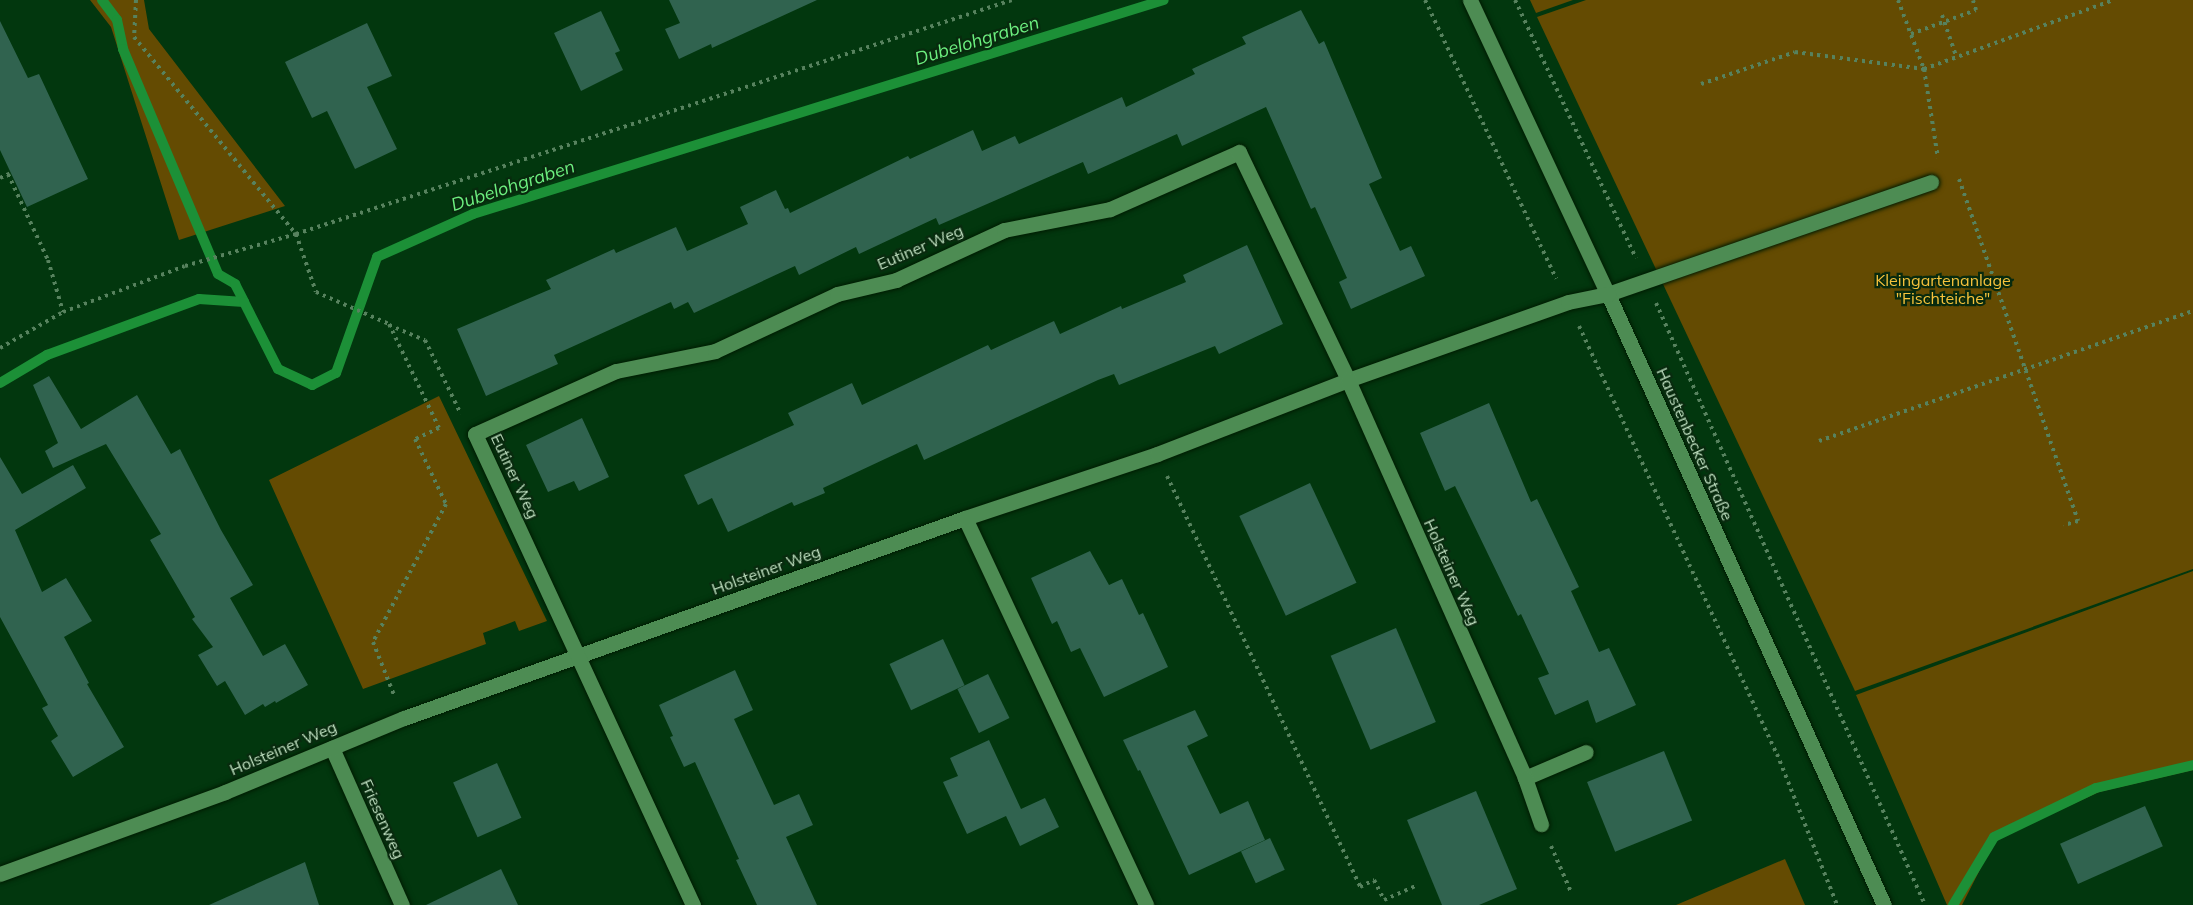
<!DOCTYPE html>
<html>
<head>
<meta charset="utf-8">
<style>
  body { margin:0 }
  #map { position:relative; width:2193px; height:905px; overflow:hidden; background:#02370e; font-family:Mulish,sans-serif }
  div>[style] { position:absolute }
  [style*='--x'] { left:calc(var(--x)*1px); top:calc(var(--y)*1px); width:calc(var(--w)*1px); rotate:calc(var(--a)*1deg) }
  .green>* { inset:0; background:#644b02 }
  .stream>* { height:10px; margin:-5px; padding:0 5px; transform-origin:5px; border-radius:5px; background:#1c9037 }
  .building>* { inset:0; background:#30634f; transform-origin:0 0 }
  .path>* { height:4px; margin-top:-2px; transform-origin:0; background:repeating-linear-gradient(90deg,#57825e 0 3px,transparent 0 7.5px) }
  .roads { filter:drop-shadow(0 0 2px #001c02) drop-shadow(0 0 2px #001c02) }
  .lane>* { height:15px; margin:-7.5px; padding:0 7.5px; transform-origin:7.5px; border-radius:7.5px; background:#4d8c53 }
  .street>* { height:15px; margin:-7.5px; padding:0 7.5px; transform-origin:7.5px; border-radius:7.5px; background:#4d8c53 }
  span { translate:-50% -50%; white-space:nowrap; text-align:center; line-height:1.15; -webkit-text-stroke:4.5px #082a0e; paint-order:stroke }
  .street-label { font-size:16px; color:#c0e0c1 }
  .park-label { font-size:16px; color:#f6c23c }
  .water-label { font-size:18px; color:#6cef7f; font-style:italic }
</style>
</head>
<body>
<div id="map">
  <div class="green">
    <div style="clip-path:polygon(90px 0,144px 0,149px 29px,285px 206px,179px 240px,111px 27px)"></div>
    <div style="clip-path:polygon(1530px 0,1573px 0,1536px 13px)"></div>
    <div style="clip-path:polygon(1586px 0,2193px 0,2193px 569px,1855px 691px,1537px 17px)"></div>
    <div style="clip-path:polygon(439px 396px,547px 621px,519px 631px,515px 621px,483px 633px,486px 644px,363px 689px,269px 480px)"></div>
    <div style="clip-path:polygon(2193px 571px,2193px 770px,2099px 792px,1995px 840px,1962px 905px,1947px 905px,1856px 695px)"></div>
    <div style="clip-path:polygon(1785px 859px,1805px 905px,1676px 905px)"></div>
  </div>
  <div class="stream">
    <div style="--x:102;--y:0;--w:25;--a:53"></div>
    <div style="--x:117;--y:20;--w:30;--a:78"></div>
    <div style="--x:123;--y:49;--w:244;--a:67.1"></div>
    <div style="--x:218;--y:274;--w:20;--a:30"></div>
    <div style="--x:235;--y:284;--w:20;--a:63"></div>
    <div style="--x:0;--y:383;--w:55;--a:-30.8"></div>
    <div style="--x:47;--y:355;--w:162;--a:-20.2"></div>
    <div style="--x:199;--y:299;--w:45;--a:3.8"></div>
    <div style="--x:244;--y:302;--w:75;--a:63.1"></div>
    <div style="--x:278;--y:369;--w:38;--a:25"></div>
    <div style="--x:312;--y:385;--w:27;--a:-27"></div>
    <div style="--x:336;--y:373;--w:123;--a:-70.5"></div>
    <div style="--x:377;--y:257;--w:105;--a:-24.1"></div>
    <div style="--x:473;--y:214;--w:723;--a:-17.21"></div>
    <div style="--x:1953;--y:905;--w:79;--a:-58.9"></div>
    <div style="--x:1994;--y:837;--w:113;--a:-25.7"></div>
    <div style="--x:2096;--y:788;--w:100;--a:-13.3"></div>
  </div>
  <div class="building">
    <div style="clip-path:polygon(669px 0,817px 0,712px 48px,711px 44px,679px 59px,665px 29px,680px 23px)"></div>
    <div style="clip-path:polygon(1301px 10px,1319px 44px,1324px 41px,1382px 178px,1369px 184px,1400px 251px,1411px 246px,1425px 276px,1351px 309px,1339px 282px,1347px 278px,1315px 207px,1311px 209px,1266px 107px,1182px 146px,1177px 134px,1088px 174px,1083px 162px,939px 225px,936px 218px,859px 254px,856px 247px,799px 275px,795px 266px,694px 313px,688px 302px,674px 309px,671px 302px,554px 355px,558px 364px,486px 396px,457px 329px,551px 289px,546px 280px,614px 249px,616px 253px,676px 227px,687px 251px,748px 224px,740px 207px,776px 190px,785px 209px,788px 208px,790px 213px,908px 156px,910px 159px,973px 130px,982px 151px,1015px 136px,1019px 144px,1122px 97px,1126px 107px,1195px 74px,1192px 69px,1246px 44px,1242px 37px)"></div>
    <div style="clip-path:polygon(601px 11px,620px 51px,615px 53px,623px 70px,581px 91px,554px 33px)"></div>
    <div style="clip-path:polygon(0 21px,28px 78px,39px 74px,88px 179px,27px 207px,0 150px)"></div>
    <div style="clip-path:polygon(367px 23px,392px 76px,367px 87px,397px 149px,355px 169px,327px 111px,312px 118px,285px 62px)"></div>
    <div style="clip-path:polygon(1247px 245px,1283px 324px,1219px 354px,1215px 346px,1119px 385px,1114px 374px,1098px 380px,924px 460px,917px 444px,823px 488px,825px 493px,794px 506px,792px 502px,728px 532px,712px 498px,698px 505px,684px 475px,794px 425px,788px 413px,852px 383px,862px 405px,988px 345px,991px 350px,1054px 321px,1060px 334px,1121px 306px,1122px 309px,1186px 282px,1183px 275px)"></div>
    <div style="clip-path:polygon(49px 376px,81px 429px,137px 395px,171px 454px,180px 449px,221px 530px,253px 585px,230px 598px,263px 656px,285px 644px,308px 685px,276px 703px,275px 701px,265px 707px,263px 704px,245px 715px,225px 681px,217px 686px,198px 655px,213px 647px,192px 619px,195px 617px,150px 540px,161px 534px,106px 444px,53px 468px,45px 451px,58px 443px,33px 385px)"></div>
    <div style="clip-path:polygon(1489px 403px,1531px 502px,1537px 499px,1579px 587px,1571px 591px,1599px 652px,1609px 648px,1636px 705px,1596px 723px,1588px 700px,1555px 715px,1538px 678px,1549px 674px,1521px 614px,1518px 616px,1455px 486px,1445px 491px,1420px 433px)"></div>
    <div style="clip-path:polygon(582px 418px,609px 477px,579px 491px,574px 481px,548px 492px,526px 445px)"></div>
    <div style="clip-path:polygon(0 457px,22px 494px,73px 465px,86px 488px,15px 530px,42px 592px,66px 578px,92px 621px,64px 637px,89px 683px,87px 684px,124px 747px,73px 777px,51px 741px,58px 736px,42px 708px,48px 705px,0 617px)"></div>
    <div style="left:1310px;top:483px;width:110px;height:78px;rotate:65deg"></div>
    <div style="clip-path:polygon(1090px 551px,1109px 585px,1122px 579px,1139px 615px,1143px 613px,1168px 667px,1104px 697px,1080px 648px,1071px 652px,1057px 621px,1052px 624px,1031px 578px)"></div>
    <div style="left:1396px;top:628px;width:102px;height:71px;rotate:67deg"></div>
    <div style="left:943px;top:639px;width:51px;height:59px;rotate:65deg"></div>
    <div style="clip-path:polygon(735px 670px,753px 710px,734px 719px,774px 805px,799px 794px,813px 825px,786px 837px,817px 905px,757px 905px,736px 860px,739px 859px,695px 762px,684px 767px,670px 737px,673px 736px,659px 705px)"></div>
    <div style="left:988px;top:674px;width:49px;height:34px;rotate:64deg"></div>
    <div style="clip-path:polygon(1195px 710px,1208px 736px,1187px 746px,1220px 814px,1248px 801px,1265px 840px,1189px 875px,1140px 770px,1138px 771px,1123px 740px)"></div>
    <div style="clip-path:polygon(989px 740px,1021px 809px,1045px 798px,1059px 827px,1020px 846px,1006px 816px,967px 834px,943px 782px,958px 776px,950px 758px)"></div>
    <div style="left:1664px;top:751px;width:75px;height:83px;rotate:68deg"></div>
    <div style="left:497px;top:763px;width:60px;height:48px;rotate:66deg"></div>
    <div style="clip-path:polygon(1476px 791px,1517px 889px,1479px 905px,1442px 905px,1407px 820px)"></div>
    <div style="left:2145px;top:806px;width:44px;height:93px;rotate:66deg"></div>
    <div style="left:1270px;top:838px;width:35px;height:32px;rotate:65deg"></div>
    <div style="clip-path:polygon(305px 862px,319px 905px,209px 905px)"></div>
    <div style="clip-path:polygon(501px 869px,518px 905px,426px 905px)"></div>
  </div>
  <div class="path">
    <div style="--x:136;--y:0;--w:37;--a:93"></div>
    <div style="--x:134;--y:37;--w:255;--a:50.6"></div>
    <div style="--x:296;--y:234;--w:61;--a:71"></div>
    <div style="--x:316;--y:292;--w:80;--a:23.7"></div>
    <div style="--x:389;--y:324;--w:115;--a:64.3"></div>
    <div style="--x:439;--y:428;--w:26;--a:155"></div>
    <div style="--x:415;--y:439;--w:72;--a:64.5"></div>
    <div style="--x:446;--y:504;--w:156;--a:117.9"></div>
    <div style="--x:373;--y:642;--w:57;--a:68.4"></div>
    <div style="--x:1425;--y:0;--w:308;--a:64.8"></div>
    <div style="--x:1515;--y:0;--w:285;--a:64.9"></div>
    <div style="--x:1898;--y:0;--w:74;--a:69.4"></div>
    <div style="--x:1924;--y:69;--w:90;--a:81.1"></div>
    <div style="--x:1942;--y:15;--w:43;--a:71.1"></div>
    <div style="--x:1911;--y:34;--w:69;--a:-20.3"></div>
    <div style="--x:1976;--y:10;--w:10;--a:-107"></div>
    <div style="--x:1701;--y:84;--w:99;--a:-18.8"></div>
    <div style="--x:1795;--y:52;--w:130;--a:7.5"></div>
    <div style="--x:1924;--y:69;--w:202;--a:-20"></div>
    <div style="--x:8;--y:174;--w:95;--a:65.1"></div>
    <div style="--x:48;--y:260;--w:54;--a:73.9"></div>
    <div style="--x:0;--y:178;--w:12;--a:-24"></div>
    <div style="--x:1959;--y:179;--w:362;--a:70.8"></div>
    <div style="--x:2078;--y:521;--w:15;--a:164"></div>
    <div style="--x:1656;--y:303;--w:659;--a:65.92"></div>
    <div style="--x:389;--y:325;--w:39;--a:23"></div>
    <div style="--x:425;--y:340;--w:82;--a:64.1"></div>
    <div style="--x:1579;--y:326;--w:472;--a:65.2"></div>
    <div style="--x:1777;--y:754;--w:162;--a:68.3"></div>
    <div style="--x:0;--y:348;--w:73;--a:-29.7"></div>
    <div style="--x:63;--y:312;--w:130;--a:-20.7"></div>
    <div style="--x:185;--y:266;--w:116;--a:-16.1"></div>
    <div style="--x:296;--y:234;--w:753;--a:-18.1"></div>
    <div style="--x:1819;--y:441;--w:396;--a:-19.2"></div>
    <div style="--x:1167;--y:476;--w:454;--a:64.8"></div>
    <div style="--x:1360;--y:887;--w:16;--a:-27"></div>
    <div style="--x:1374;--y:880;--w:22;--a:63"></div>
    <div style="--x:1384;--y:900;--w:35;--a:-24"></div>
    <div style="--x:1551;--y:846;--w:50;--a:66.5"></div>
  </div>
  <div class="roads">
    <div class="lane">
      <div style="--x:1608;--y:294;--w:342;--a:-19.1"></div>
    </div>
    <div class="street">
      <div style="--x:1470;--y:0;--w:325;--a:64.9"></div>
      <div style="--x:1608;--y:294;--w:670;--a:65.69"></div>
      <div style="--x:965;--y:518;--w:427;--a:64.9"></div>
      <div style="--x:332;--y:748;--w:172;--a:66"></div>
      <div style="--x:1525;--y:778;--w:66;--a:-23.1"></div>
      <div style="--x:0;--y:874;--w:239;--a:-20"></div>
      <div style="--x:225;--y:792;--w:194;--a:-22.5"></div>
      <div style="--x:404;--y:718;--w:596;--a:-19.62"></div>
      <div style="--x:965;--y:518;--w:202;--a:-18.4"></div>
      <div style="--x:1157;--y:454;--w:205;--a:-21.2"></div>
      <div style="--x:1348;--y:380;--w:233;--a:-19.5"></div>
      <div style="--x:1568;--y:302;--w:41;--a:-11.3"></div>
      <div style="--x:693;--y:905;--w:519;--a:-114.84"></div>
      <div style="--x:475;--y:434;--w:154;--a:-24.1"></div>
      <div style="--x:616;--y:371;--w:101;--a:-11.4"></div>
      <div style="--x:715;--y:351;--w:135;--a:-25"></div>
      <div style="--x:837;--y:294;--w:61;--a:-13.3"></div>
      <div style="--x:896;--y:280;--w:119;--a:-24.8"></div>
      <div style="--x:1004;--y:230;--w:108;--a:-11.2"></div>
      <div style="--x:1110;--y:209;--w:141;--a:-23.8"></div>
      <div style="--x:1239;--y:152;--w:253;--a:64.4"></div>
      <div style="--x:1348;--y:380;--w:436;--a:66"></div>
      <div style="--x:1525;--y:778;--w:49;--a:70.8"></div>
    </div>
  </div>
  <div class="street-label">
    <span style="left:920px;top:247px;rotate:-23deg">Eutiner Weg</span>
    <span style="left:1695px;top:444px;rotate:66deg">Haustenbecker Straße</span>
    <span style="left:515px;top:476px;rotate:65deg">Eutiner Weg</span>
    <span style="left:766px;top:570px;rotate:-20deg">Holsteiner Weg</span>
    <span style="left:1452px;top:572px;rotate:66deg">Holsteiner Weg</span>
    <span style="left:283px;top:748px;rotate:-23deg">Holsteiner Weg</span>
    <span style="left:383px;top:819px;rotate:66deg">Friesenweg</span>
  </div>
  <div class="park-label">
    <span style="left:1943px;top:289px">Kleingartenanlage<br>"Fischteiche"</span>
  </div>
  <div class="water-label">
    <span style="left:977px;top:41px;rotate:-17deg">Dubelohgraben</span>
    <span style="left:513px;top:186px;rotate:-18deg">Dubelohgraben</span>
  </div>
</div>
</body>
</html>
